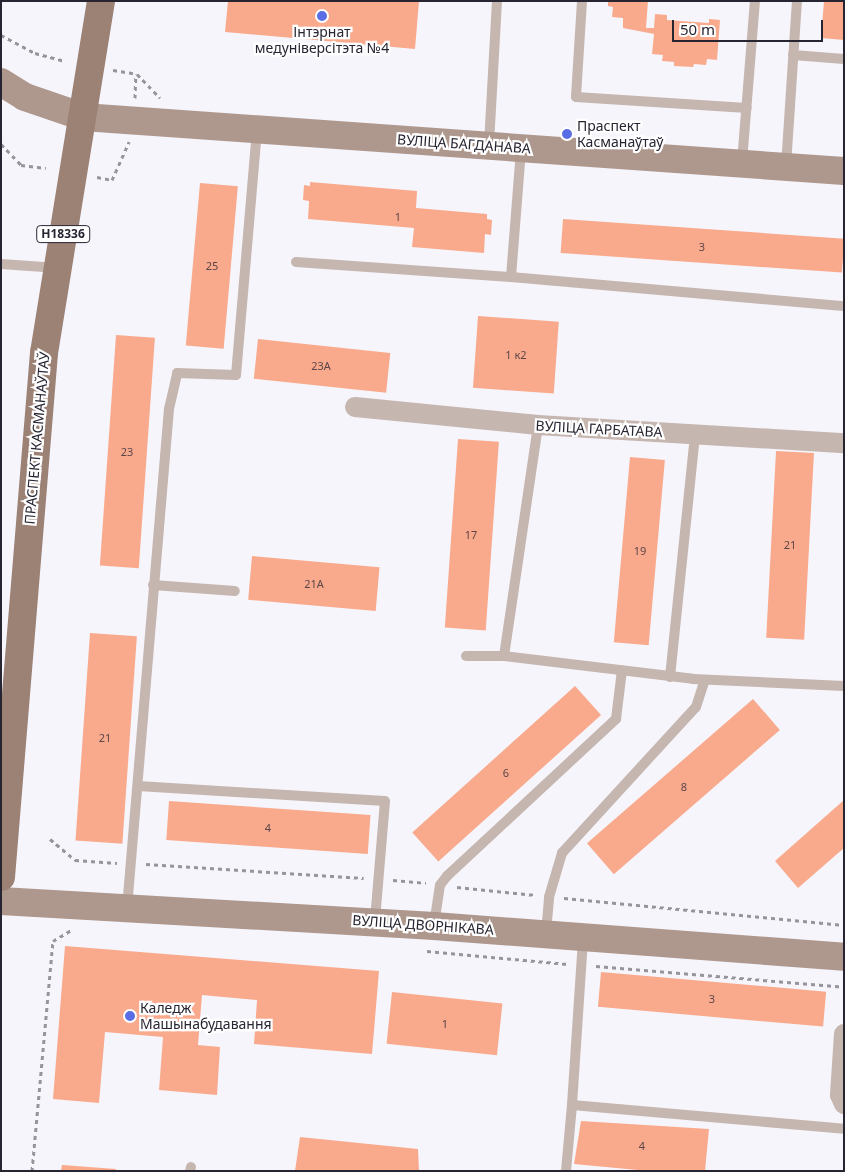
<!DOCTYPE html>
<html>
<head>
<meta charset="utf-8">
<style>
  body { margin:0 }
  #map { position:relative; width:845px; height:1172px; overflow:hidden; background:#f6f5fc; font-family:"Noto Sans",sans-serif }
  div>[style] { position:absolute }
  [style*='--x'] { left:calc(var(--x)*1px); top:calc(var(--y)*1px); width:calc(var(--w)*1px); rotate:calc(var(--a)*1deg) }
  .building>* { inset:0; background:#f9aa8d; transform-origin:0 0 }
  .path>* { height:3px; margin-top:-1.5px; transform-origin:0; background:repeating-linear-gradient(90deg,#96959e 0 4px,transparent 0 8px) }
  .lane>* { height:10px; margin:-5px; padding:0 5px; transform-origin:5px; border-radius:5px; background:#c6b6b0 }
  .street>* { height:20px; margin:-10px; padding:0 10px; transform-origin:10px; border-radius:10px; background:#c6b6b0 }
  .secondary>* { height:28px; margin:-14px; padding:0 14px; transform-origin:14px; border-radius:14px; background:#ae978d }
  .primary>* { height:28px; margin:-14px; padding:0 14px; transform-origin:14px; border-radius:14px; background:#9c8175 }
  .dots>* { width:14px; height:14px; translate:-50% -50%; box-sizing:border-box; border:2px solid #fff; border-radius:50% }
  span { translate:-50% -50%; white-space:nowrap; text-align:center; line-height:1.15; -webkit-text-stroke:4.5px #fff; paint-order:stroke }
  .number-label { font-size:11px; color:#5c4648 }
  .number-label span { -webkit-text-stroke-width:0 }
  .shield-label span { padding:1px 4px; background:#fff; border:1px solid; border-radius:4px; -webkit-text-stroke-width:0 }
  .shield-label { font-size:12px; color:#272531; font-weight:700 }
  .poi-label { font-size:14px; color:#272531 }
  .left { translate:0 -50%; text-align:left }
  .street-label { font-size:14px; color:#272531 }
  .frame { position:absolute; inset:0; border:2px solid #272531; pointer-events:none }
  .scale { position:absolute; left:672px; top:20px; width:151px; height:22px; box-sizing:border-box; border:2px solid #272531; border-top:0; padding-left:6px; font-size:15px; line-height:18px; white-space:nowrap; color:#272531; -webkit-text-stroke:4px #fff; paint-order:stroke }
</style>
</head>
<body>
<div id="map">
  <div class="building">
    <div style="clip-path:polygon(228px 1px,419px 1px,415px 49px,225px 32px)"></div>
    <div style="clip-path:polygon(608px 1px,648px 1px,646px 28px,654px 28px,655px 14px,667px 15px,667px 20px,709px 23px,709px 19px,720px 20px,717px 60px,707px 59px,706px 65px,694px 64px,693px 67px,674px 66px,674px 62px,662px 61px,663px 55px,652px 54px,654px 34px,623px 28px,623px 18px,612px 17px,613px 7px,608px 6px)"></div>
    <div style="clip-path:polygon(824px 1px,844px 1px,844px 40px,821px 38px)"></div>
    <div style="clip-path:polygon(310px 182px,417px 191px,416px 208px,487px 214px,487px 219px,492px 220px,491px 235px,485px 234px,484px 253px,412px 247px,414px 228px,308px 219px,309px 201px,303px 200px,304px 185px,310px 186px)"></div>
    <div style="left:200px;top:183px;width:38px;height:163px;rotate:5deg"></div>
    <div style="left:563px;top:219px;width:282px;height:34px;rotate:4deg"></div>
    <div style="left:478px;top:316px;width:81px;height:72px;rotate:4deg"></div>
    <div style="left:116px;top:335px;width:39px;height:231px;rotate:4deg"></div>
    <div style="left:258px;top:339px;width:133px;height:40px;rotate:6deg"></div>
    <div style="left:458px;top:439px;width:41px;height:189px;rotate:4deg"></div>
    <div style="left:776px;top:451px;width:38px;height:187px;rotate:3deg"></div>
    <div style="left:630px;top:457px;width:35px;height:186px;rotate:5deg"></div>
    <div style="left:252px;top:556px;width:128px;height:44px;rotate:5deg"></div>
    <div style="left:90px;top:633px;width:47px;height:208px;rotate:4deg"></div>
    <div style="left:575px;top:686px;width:39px;height:219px;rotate:48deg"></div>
    <div style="left:753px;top:699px;width:41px;height:220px;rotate:49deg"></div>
    <div style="clip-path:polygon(844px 800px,844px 848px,798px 888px,775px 861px)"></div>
    <div style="left:169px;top:801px;width:202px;height:39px;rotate:4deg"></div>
    <div style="clip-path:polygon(65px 946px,379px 971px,372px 1054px,254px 1044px,257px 1000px,202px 995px,198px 1045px,220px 1047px,217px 1095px,159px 1090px,163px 1037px,105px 1032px,99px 1103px,53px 1099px)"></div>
    <div style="left:601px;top:972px;width:226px;height:35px;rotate:5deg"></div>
    <div style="left:392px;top:992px;width:111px;height:52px;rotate:6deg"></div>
    <div style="clip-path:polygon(581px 1121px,709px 1129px,705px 1171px,648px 1171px,574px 1164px)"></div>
    <div style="clip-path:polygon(300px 1137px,418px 1149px,419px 1171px,295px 1171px)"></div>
    <div style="clip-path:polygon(62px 1165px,116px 1169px,116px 1171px,61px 1171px)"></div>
  </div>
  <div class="path">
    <div style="--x:1;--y:35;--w:38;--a:28"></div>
    <div style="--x:35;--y:53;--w:30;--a:15"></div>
    <div style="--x:113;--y:70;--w:24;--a:9"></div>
    <div style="--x:137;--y:74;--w:33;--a:46"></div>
    <div style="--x:135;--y:98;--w:24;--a:-88"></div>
    <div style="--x:1;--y:144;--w:29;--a:46"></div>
    <div style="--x:21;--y:165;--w:25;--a:7"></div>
    <div style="--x:97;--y:177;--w:15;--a:11"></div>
    <div style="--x:112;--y:180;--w:42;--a:-65.9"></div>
    <div style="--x:50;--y:839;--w:33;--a:40"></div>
    <div style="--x:75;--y:860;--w:42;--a:4.1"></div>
    <div style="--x:146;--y:864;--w:218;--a:3.7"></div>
    <div style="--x:393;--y:880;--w:33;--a:5"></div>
    <div style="--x:457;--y:887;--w:79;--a:5.8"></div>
    <div style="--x:564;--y:898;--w:281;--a:5.5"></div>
    <div style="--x:427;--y:951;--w:141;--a:5.3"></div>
    <div style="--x:596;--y:966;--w:249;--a:4.8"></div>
    <div style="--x:32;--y:1171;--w:231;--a:-84.8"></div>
    <div style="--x:53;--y:941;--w:23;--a:-31"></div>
  </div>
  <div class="lane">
    <div style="--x:582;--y:1;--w:96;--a:93.6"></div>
    <div style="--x:576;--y:97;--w:171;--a:3.7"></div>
    <div style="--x:793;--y:55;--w:51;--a:4.5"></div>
    <div style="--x:489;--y:144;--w:143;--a:-86.8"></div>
    <div style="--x:742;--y:162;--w:162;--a:-85.4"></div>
    <div style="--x:786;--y:166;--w:165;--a:-86.2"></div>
    <div style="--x:296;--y:262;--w:216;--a:4"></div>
    <div style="--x:511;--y:277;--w:128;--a:-85.5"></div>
    <div style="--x:1;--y:264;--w:57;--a:4"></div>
    <div style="--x:511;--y:277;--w:334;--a:5"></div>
    <div style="--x:153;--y:585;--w:82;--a:4.2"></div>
    <div style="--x:466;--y:656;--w:38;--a:0"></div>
    <div style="--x:504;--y:656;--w:190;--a:6.9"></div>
    <div style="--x:693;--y:679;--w:151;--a:2.7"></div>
    <div style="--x:504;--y:656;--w:233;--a:-81.6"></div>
    <div style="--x:670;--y:677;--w:244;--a:-84.1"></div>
    <div style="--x:138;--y:786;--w:247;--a:3.5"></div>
    <div style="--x:385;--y:801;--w:119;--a:94.8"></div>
    <div style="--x:127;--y:908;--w:501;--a:-85.19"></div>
    <div style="--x:169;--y:409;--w:37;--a:-77"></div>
    <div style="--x:177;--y:373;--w:59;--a:1.9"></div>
    <div style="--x:236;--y:375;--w:246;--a:-85.1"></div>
    <div style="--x:434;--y:925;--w:40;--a:-81.5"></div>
    <div style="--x:440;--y:885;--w:11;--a:-52"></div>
    <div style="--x:447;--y:876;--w:231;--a:-42.9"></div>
    <div style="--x:616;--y:719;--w:49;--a:-83"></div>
    <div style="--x:546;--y:933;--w:36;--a:-85"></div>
    <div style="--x:549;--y:897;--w:46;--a:-73.5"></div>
    <div style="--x:562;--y:853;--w:198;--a:-47.5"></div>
    <div style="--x:696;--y:707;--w:28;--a:-72"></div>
    <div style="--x:572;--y:1105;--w:166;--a:-86.2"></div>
    <div style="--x:190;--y:1171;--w:4;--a:-76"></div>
    <div style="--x:566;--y:1171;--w:66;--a:-84.8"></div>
    <div style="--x:572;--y:1105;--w:273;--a:5"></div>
  </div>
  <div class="street">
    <div style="--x:355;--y:407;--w:184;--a:5.6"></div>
    <div style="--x:538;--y:425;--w:307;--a:3.4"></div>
    <div style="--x:844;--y:1034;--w:61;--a:93.8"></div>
    <div style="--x:840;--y:1095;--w:10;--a:66"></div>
  </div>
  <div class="secondary">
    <div style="--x:1;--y:82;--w:28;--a:32"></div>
    <div style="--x:25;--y:97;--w:61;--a:19"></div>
    <div style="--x:83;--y:117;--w:763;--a:4.06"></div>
    <div style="--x:1;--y:901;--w:434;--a:3.3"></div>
    <div style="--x:434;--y:926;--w:411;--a:4.3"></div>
  </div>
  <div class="primary">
    <div style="--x:1;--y:877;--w:526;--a:-85.31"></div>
    <div style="--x:44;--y:353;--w:357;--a:-80.8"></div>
  </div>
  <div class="dots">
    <div style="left:322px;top:16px;background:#596ee5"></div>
    <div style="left:567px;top:134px;background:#596ee5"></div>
    <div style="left:130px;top:1016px;background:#596ee5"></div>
  </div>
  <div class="number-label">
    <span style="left:398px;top:217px">1</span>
    <span style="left:702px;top:247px">3</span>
    <span style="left:212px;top:266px">25</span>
    <span style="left:516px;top:355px">1 к2</span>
    <span style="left:321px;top:366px">23А</span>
    <span style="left:127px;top:452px">23</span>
    <span style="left:471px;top:535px">17</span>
    <span style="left:790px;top:545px">21</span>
    <span style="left:640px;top:551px">19</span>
    <span style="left:314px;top:584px">21А</span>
    <span style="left:105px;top:738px">21</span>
    <span style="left:506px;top:773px">6</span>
    <span style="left:684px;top:787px">8</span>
    <span style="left:268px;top:828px">4</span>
    <span style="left:712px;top:999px">3</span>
    <span style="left:445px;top:1024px">1</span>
    <span style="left:642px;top:1146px">4</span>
  </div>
  <div class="shield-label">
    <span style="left:63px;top:234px">Н18336</span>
  </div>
  <div class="poi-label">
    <span style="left:322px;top:40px">Інтэрнат<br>медуніверсітэта №4</span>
    <span class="left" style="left:577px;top:134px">Праспект<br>Касманаўтаў</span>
    <span class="left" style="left:140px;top:1016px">Каледж<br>Машынабудавання</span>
  </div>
  <div class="street-label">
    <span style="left:464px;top:144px;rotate:4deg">ВУЛІЦА БАГДАНАВА</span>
    <span style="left:599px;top:429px;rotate:3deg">ВУЛІЦА ГАРБАТАВА</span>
    <span style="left:37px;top:438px;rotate:-85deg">ПРАСПЕКТ КАСМАНАЎТАЎ</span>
    <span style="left:423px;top:925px;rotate:4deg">ВУЛІЦА ДВОРНІКАВА</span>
  </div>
  <div class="frame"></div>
  <div class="scale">50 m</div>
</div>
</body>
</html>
